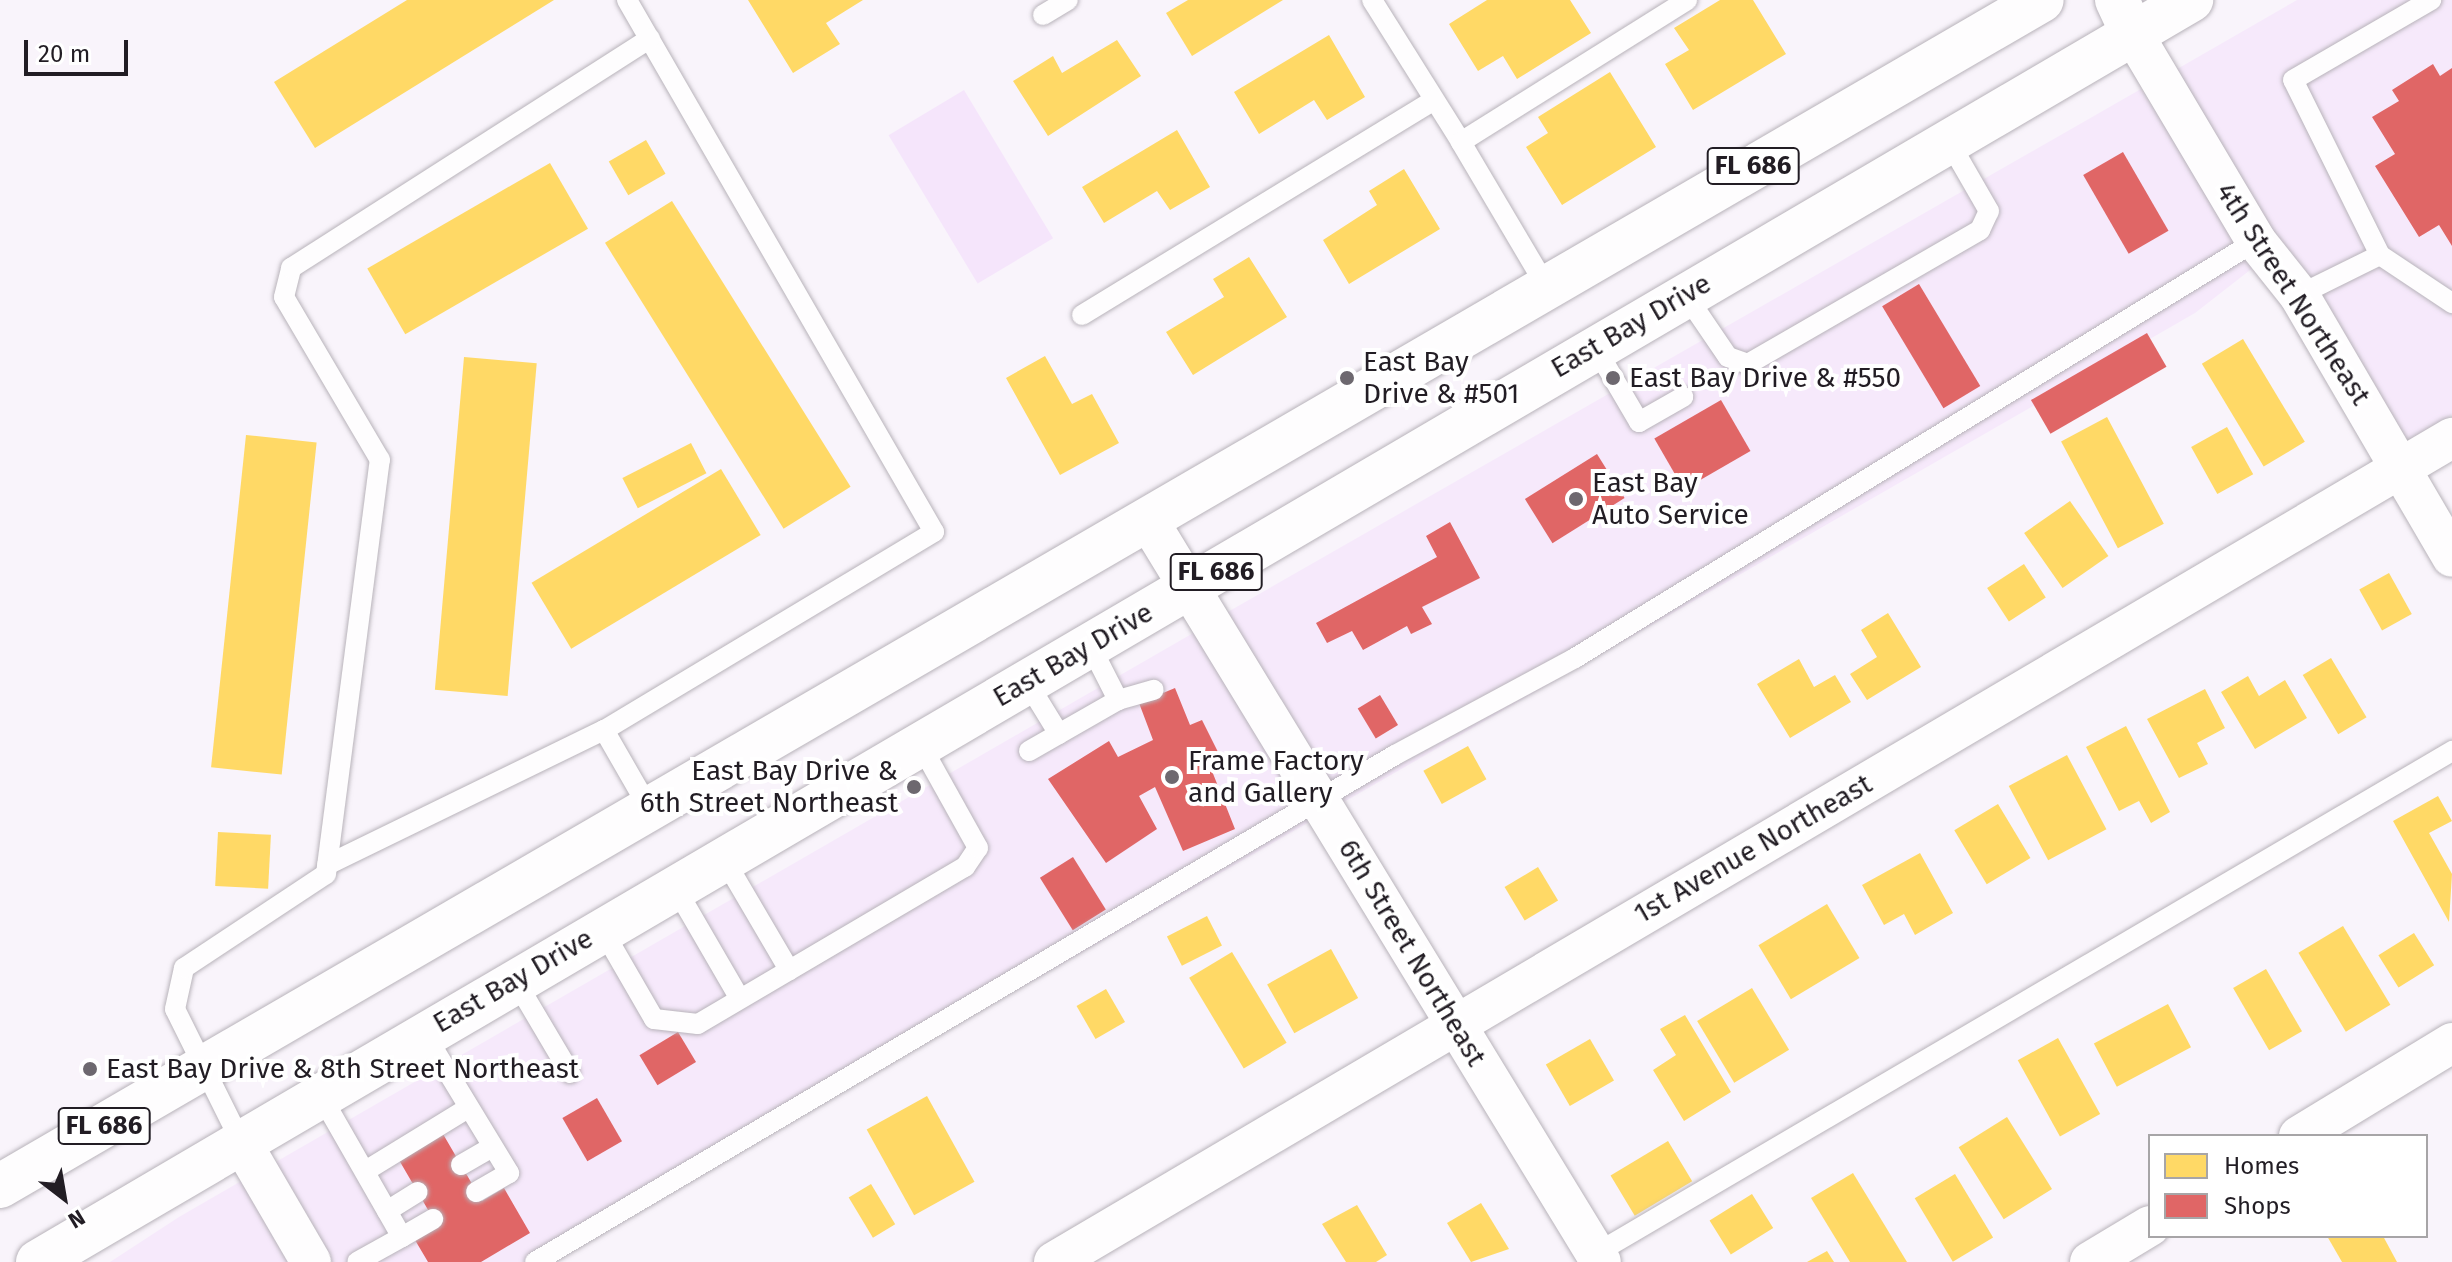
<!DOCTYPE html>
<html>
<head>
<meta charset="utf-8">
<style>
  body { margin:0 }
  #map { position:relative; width:2452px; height:1262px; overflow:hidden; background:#f9f4fb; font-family:"Fira Sans",sans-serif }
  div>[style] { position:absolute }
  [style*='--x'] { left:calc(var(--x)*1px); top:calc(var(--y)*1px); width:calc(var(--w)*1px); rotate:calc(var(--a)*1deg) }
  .built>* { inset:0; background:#f6e9fb }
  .green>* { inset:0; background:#f5e5fb; transform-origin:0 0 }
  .homes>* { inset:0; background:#ffd966; transform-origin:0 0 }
  .shops>* { inset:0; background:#e06666; transform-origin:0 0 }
  .roads { filter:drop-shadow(0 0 2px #b8b3ba) drop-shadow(0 0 2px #b8b3ba) }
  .lane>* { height:20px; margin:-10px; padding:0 10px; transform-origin:10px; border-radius:10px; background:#fefdfe }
  .street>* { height:40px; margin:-20px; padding:0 20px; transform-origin:20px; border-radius:20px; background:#fefdfe }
  .secondary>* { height:44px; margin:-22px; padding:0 22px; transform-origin:22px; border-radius:22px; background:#fefdfe }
  .primary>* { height:44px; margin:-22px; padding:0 22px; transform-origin:22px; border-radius:22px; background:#fefdfe }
  .dots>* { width:22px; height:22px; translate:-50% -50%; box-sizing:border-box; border:4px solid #fff; border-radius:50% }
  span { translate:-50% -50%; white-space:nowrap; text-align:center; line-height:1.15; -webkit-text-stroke:8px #fff; paint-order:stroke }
  .shield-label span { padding:2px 6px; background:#fff; border:2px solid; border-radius:6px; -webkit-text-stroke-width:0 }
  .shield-label { font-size:26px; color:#221d24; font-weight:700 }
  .street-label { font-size:28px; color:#221d24 }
  .poi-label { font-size:28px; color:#221d24 }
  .left { translate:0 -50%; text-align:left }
  .right { translate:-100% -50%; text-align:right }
  .legend { position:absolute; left:2148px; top:1134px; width:280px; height:104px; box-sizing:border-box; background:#fff; border:2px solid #a7a5a7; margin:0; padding:10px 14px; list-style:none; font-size:24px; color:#221d24 }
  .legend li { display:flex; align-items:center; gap:16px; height:40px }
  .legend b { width:40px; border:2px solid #a7a5a7 }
  .north { position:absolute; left:24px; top:1158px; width:80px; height:80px; -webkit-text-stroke:6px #fff; paint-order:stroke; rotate:149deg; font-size:22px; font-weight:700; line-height:32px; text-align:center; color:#221d24 }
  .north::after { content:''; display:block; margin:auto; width:28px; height:36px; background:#221d24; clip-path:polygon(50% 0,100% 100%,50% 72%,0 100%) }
  .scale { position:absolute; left:24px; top:40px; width:104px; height:36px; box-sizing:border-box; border:4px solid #221d24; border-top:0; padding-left:10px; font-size:24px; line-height:28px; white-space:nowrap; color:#221d24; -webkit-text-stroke:6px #fff; paint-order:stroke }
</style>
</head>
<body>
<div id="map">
  <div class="built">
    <div style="clip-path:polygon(2297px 0,2452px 0,2452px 415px,2408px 441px,2172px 72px)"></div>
    <div style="clip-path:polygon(2141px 89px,2254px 267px,2195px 313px,1342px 803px,1226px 613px)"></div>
    <div style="clip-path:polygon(1195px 632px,1311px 821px,543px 1262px,332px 1262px,274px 1163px)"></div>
    <div style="clip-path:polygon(243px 1180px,291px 1262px,110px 1262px,179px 1217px)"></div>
  </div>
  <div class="green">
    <div style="left:964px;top:90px;width:173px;height:88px;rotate:59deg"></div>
  </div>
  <div class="homes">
    <div style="clip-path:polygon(407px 0,554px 0,315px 148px,274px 82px)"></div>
    <div style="clip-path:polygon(748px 0,863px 0,826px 23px,840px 44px,793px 73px)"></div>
    <div style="clip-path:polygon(1188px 0,1283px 0,1192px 56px,1166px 13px)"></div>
    <div style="clip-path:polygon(1487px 0,1570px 0,1591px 33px,1517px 79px,1503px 56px,1478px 71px,1449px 24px)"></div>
    <div style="clip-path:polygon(1720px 0,1753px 0,1786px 54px,1693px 110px,1665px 64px,1689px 50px,1674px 28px)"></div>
    <div style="clip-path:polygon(1329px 35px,1365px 97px,1327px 120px,1314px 100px,1259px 134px,1234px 92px)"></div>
    <div style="clip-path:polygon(1117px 40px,1141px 76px,1048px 136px,1013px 81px,1053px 56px,1062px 73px)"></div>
    <div style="clip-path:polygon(1610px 72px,1656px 147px,1562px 205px,1526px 147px,1548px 133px,1538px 117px)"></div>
    <div style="clip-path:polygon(1177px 130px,1210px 187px,1170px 210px,1157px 191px,1104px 223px,1082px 187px)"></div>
    <div style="left:646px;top:140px;width:39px;height:43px;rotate:60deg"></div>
    <div style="left:550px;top:163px;width:76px;height:211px;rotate:60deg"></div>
    <div style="clip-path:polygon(1404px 169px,1440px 229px,1349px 284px,1323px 240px,1377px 205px,1369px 191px)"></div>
    <div style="left:672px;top:201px;width:337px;height:79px;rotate:58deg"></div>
    <div style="clip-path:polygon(1249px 257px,1287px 317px,1193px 375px,1166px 332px,1224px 297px,1213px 279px)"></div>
    <div style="left:2243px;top:339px;width:120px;height:48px;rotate:59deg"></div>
    <div style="clip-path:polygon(1045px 356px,1072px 404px,1092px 394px,1119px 443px,1060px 475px,1006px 378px)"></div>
    <div style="left:464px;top:357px;width:73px;height:334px;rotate:5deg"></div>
    <div style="left:2107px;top:417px;width:121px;height:52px;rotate:62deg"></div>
    <div style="left:2227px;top:427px;width:54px;height:41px;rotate:61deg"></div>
    <div style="left:246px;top:435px;width:71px;height:334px;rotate:6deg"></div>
    <div style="left:691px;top:443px;width:34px;height:77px;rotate:63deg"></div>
    <div style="left:721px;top:469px;width:77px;height:221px;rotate:59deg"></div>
    <div style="left:2070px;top:501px;width:67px;height:56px;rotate:55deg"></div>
    <div style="left:2024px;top:564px;width:40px;height:44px;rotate:57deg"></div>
    <div style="left:2389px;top:573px;width:47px;height:34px;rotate:61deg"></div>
    <div style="clip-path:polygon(1888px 613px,1921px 667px,1867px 700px,1850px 674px,1877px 657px,1861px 630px)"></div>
    <div style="left:2331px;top:658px;width:69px;height:33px;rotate:59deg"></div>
    <div style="clip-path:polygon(1799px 659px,1814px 687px,1835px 675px,1851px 702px,1790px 738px,1757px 684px)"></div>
    <div style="clip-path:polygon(2248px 676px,2259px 696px,2285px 680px,2307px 718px,2255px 749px,2221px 692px)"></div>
    <div style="clip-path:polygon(2205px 689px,2225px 728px,2197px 743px,2208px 764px,2179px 778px,2147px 719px)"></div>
    <div style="clip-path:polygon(2126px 726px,2170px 812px,2151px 823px,2139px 801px,2119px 811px,2086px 747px)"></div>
    <div style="left:1468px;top:746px;width:38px;height:51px;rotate:61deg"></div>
    <div style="left:2067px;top:755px;width:84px;height:66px;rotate:62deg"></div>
    <div style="clip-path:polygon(2438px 796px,2452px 821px,2429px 833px,2452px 874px,2449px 922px,2393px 821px)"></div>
    <div style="left:1998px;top:804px;width:63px;height:51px;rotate:59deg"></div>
    <div style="left:218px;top:832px;width:53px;height:54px;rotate:3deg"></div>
    <div style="clip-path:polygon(1920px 853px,1953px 913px,1915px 935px,1904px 914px,1884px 925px,1862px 885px)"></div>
    <div style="left:1538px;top:867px;width:39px;height:39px;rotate:59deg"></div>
    <div style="left:1827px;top:904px;width:63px;height:80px;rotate:59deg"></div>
    <div style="left:1207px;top:916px;width:33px;height:45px;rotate:63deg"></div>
    <div style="left:2343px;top:926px;width:92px;height:52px;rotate:59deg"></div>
    <div style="left:2414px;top:933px;width:38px;height:42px;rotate:58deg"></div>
    <div style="left:1331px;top:949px;width:56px;height:73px;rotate:61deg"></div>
    <div style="left:1232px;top:952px;width:106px;height:50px;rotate:59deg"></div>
    <div style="left:2266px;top:969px;width:72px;height:38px;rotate:60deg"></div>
    <div style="left:1752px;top:988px;width:72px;height:64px;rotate:59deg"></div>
    <div style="left:1106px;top:989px;width:38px;height:34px;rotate:60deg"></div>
    <div style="left:2168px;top:1004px;width:49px;height:84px;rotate:62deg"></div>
    <div style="clip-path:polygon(1685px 1015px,1731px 1092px,1684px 1121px,1653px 1070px,1676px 1055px,1660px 1029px)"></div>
    <div style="left:2058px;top:1038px;width:87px;height:46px;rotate:61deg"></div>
    <div style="left:1590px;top:1039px;width:48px;height:51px;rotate:60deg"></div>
    <div style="left:927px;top:1096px;width:98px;height:69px;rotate:61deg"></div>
    <div style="left:2007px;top:1117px;width:85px;height:57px;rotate:58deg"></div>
    <div style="left:1668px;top:1141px;width:47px;height:67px;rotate:59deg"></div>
    <div style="clip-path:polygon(1853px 1173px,1907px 1262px,1850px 1262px,1811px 1198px)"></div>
    <div style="left:1955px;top:1174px;width:74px;height:47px;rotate:59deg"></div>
    <div style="left:871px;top:1184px;width:47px;height:26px;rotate:59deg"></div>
    <div style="left:1752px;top:1194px;width:40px;height:50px;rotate:58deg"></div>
    <div style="clip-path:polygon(1481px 1203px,1509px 1249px,1471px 1262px,1447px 1223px)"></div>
    <div style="clip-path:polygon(1357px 1205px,1387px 1255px,1376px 1262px,1346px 1262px,1322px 1224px)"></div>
    <div style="clip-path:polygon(2327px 1236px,2383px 1236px,2397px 1262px,2342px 1262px)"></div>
    <div style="clip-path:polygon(1827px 1251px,1834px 1262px,1807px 1262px)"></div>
  </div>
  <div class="shops">
    <div style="clip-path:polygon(2433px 64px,2440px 76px,2452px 68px,2452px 246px,2439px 225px,2419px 237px,2375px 166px,2395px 154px,2372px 117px,2399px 101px,2392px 90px)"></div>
    <div style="left:2123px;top:152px;width:91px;height:46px;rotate:60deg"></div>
    <div style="left:1919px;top:284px;width:119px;height:43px;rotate:59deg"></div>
    <div style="left:2147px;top:333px;width:39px;height:134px;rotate:60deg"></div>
    <div style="left:1721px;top:400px;width:59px;height:77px;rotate:60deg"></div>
    <div style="left:1597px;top:454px;width:52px;height:85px;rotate:58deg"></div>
    <div style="clip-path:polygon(1450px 522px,1480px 578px,1422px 607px,1432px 624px,1411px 634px,1407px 626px,1363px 650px,1352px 631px,1327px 643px,1316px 623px,1437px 557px,1426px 536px)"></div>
    <div style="clip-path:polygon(1175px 688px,1190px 725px,1202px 720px,1222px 760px,1210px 766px,1235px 829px,1183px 851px,1155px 787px,1139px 796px,1157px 829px,1106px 863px,1048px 779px,1109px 741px,1118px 757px,1153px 740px,1139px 703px)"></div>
    <div style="left:1380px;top:695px;width:35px;height:26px;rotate:59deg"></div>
    <div style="left:1073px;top:857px;width:62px;height:39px;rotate:58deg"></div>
    <div style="left:678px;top:1032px;width:35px;height:45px;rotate:59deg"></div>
    <div style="left:597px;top:1098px;width:50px;height:40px;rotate:60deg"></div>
    <div style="clip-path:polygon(443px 1134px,482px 1201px,504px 1188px,530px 1233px,481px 1262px,428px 1262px,415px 1240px,438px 1227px,399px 1160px)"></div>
  </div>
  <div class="roads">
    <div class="lane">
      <div style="--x:627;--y:0;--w:614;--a:60.01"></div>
      <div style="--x:934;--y:532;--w:385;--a:149"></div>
      <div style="--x:604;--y:730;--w:92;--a:60.1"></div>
      <div style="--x:1372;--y:0;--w:168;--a:57.9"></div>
      <div style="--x:1043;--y:15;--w:29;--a:-31"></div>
      <div style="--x:2380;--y:255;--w:195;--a:-116.4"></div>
      <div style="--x:2293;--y:80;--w:160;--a:-30.1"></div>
      <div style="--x:1546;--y:286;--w:167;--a:-120.6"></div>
      <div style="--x:1461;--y:142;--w:267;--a:-32.1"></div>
      <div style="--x:1685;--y:294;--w:76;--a:55.7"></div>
      <div style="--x:1728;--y:357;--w:21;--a:19"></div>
      <div style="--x:1748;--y:364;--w:268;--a:-30"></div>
      <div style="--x:1980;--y:230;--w:21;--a:-65"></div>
      <div style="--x:1989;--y:211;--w:82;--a:-120"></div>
      <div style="--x:2299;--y:295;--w:90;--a:-26.3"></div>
      <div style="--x:2380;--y:255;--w:87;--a:33.7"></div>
      <div style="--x:1082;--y:315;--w:412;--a:-31.4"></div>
      <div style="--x:1595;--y:347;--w:87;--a:59.6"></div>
      <div style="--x:1639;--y:422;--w:51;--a:-29.6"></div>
      <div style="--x:1090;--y:645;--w:62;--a:63"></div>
      <div style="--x:1027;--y:682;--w:61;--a:58.4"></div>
      <div style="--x:1029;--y:751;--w:103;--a:-29.8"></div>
      <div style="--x:1118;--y:700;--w:37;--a:-16"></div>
      <div style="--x:724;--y:859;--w:129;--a:59.6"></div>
      <div style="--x:327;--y:865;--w:308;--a:-26"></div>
      <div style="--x:675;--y:887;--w:129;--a:59.9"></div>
      <div style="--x:602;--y:929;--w:104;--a:60"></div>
      <div style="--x:654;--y:1019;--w:44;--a:6.5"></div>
      <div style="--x:698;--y:1024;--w:310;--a:-30.5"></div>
      <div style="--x:965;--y:867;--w:23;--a:-56"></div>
      <div style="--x:978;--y:848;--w:119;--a:-119.1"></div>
      <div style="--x:515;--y:980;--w:108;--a:59.4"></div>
      <div style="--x:424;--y:1033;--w:164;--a:58.7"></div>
      <div style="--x:509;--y:1173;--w:38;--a:150"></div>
      <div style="--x:320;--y:1094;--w:165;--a:60.2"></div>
      <div style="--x:402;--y:1237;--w:51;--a:150.9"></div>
      <div style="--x:240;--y:1140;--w:146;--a:-116.4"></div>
      <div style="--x:175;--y:1009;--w:42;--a:-77.6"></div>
      <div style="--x:184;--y:968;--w:170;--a:-33.5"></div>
      <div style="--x:326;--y:874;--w:418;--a:-82.6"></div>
      <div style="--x:380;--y:460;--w:189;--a:-120.5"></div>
      <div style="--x:284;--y:297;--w:30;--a:-76"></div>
      <div style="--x:291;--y:268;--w:426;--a:-32.6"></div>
      <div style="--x:461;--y:1165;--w:36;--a:-30"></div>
      <div style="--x:367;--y:1170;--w:119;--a:-31.5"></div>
      <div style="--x:387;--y:1211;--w:36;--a:-32"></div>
      <div style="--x:402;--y:1237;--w:36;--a:-30"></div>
      <div style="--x:1590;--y:1257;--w:1000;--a:-30.41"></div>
      <div style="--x:535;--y:1262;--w:998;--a:-30.52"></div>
      <div style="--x:1395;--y:755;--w:204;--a:-28.3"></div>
      <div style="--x:1575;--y:658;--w:799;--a:-31.48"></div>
    </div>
    <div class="street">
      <div style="--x:2132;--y:32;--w:243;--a:59.3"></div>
      <div style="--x:2256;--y:241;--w:69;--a:51.5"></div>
      <div style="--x:2299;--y:295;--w:303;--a:59.7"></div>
      <div style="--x:1148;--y:520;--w:869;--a:58.6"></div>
      <div style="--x:2299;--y:1136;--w:179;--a:-31.3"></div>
      <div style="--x:240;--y:1140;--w:141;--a:59.8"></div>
      <div style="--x:1054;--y:1262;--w:1623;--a:-30.52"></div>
      <div style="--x:2090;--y:1262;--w:70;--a:-31"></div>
    </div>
    <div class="secondary">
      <div style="--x:2117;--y:0;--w:35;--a:65"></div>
    </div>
    <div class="primary">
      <div style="--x:0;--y:1186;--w:2361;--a:-30.15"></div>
      <div style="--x:38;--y:1262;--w:2496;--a:-30.38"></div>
    </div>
  </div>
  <div class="dots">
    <div style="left:1347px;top:378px;background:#6d686f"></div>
    <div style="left:1613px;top:378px;background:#6d686f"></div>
    <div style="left:1576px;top:499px;background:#6d686f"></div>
    <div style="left:1172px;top:777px;background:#6d686f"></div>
    <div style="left:914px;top:787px;background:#6d686f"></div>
    <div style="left:90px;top:1069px;background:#6d686f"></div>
  </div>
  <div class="shield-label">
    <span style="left:1753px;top:166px">FL 686</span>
    <span style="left:1216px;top:572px">FL 686</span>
    <span style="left:104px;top:1126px">FL 686</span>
  </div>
  <div class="street-label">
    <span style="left:2293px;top:294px;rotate:57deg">4th Street Northeast</span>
    <span style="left:1631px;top:326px;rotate:-30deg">East Bay Drive</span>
    <span style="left:1073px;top:655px;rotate:-30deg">East Bay Drive</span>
    <span style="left:1753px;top:849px;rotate:-30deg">1st Avenue Northeast</span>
    <span style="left:1412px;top:953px;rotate:59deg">6th Street Northeast</span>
    <span style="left:513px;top:981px;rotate:-30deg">East Bay Drive</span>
  </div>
  <div class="poi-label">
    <span class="left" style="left:1363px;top:378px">East Bay<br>Drive &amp; #501</span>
    <span class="left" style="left:1629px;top:378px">East Bay Drive &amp; #550</span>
    <span class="left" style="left:1592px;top:499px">East Bay<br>Auto Service</span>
    <span class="left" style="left:1188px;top:777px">Frame Factory<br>and Gallery</span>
    <span class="right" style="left:898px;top:787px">East Bay Drive &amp;<br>6th Street Northeast</span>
    <span class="left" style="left:106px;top:1069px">East Bay Drive &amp; 8th Street Northeast</span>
  </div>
  <ul class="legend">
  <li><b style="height:22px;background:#ffd966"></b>Homes</li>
  <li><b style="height:22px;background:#e06666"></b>Shops</li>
  </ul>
  <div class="north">N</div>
  <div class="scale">20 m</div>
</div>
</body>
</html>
